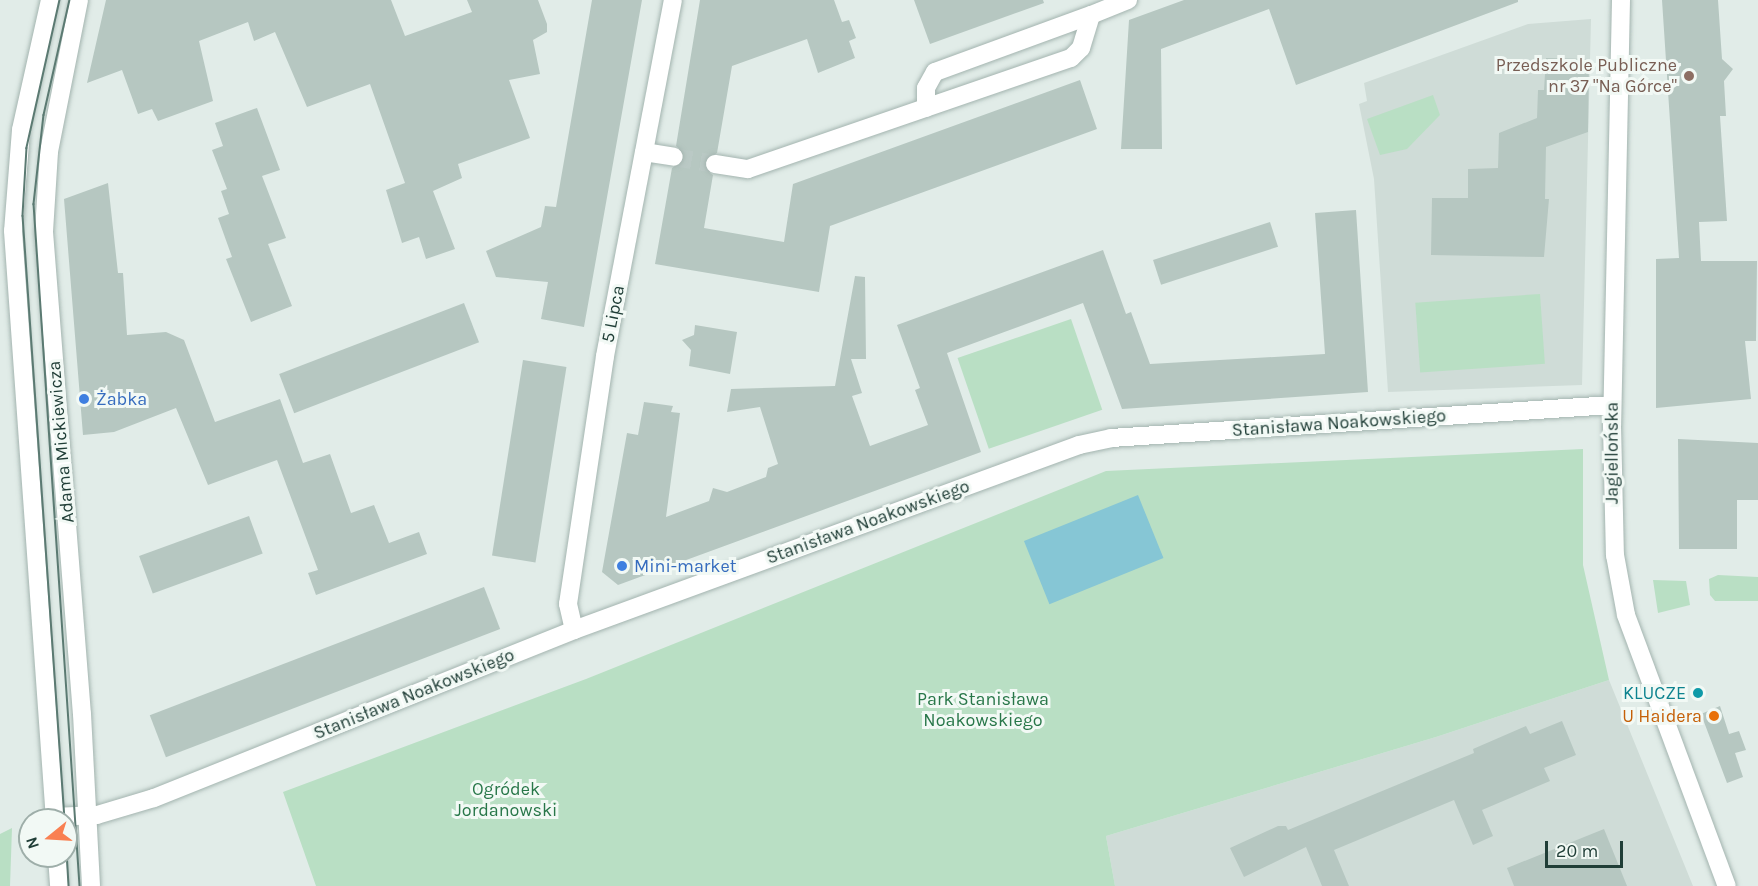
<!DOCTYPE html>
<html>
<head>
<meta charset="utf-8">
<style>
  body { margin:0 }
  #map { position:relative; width:1758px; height:886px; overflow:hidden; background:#e1ece8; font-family:Karla,sans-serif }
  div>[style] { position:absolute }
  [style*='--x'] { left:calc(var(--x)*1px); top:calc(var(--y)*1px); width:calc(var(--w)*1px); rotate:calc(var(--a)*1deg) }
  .built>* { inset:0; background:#cfdcd7 }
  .green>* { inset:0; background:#b9dfc4; transform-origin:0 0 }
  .water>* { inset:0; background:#86c6d5; transform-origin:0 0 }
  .building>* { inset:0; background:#b6c7c1; transform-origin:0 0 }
  .street-tunnel>* { height:18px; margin-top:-9px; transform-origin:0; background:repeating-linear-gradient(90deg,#bac9c5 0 18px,transparent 0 27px) }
  .roads { filter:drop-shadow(0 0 2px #a3b4af) drop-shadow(0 0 2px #a3b4af) }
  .street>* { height:18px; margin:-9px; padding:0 9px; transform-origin:9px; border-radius:9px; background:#fff }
  .secondary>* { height:18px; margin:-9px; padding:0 9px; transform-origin:9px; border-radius:9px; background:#fff }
  .tram>* { height:1.5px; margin:-0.75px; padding:0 0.75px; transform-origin:0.75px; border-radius:0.75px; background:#5b7a72 }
  .dots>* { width:16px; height:16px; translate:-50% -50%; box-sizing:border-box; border:3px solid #f2f9f5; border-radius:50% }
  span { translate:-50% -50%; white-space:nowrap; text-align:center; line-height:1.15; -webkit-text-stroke:6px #f2f9f5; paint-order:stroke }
  .education-label { font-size:18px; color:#785e54 }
  .right { translate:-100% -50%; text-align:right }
  .street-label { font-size:18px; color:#203e37 }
  .shop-label { font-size:18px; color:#366cbe }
  .left { translate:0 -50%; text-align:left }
  .culture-label { font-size:18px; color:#0d838f }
  .park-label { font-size:18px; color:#287749 }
  .food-label { font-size:18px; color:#c56008 }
  .north { position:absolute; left:18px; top:808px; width:60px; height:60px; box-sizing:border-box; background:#f2f9f5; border:2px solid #9eaea9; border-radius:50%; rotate:252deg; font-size:16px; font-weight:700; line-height:24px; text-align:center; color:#203e37 }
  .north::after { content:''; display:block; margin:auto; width:21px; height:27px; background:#f98052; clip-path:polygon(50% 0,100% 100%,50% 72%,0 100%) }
  .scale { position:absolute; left:1545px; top:841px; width:78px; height:27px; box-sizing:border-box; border:3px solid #203e37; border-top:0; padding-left:8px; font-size:18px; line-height:21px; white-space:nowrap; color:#203e37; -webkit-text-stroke:4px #f2f9f5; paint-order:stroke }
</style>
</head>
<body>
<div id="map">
  <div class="built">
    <div style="clip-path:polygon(1591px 19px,1582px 385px,1388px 392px,1374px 179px,1359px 104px,1367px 101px,1364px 83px,1528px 24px)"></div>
    <div style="clip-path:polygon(1609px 680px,1693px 886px,1115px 886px,1106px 836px,1436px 737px)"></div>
  </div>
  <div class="green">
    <div style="clip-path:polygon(1433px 95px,1440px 115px,1407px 149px,1380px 155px,1367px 119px)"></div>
    <div style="left:1540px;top:294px;width:70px;height:125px;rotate:86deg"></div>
    <div style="left:1071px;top:319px;width:96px;height:120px;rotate:71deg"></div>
    <div style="clip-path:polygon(1583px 449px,1583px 565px,1609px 680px,1436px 737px,1106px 836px,1115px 886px,316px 886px,283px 792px,586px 679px,1106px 471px)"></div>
    <div style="clip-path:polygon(1718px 575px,1758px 577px,1758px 601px,1715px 601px,1710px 595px,1709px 579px)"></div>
    <div style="clip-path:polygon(1653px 580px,1686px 581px,1690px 605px,1658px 613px)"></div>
    <div style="clip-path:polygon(12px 828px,10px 886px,0 886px,0 834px)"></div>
  </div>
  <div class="water">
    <div style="left:1138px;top:495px;width:68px;height:123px;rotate:68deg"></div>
  </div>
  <div class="building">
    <div style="clip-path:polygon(106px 0,391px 0,405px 36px,472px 12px,467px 0,538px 0,547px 24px,547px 32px,533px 40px,540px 74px,509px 80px,530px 138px,458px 164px,462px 178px,433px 191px,455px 249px,426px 259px,419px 237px,402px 243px,386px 190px,405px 183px,370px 84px,307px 107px,275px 32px,254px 41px,248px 22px,199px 41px,213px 101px,158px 121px,152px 109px,138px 114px,122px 70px,87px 83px)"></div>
    <div style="clip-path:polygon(592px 0,642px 0,584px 327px,541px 319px,548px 282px,496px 277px,486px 251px,541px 227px,545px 206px,556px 207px)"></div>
    <div style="clip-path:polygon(700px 0,834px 0,842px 22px,849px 20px,856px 38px,849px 41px,855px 58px,818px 73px,807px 39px,732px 66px,717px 153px,704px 162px,705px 169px,713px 175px,704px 228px,784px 242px,793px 184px,1080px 80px,1097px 129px,830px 226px,819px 292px,655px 264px,672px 168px,685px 159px,684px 153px,676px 146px)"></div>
    <div style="clip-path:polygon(914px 0,1043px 0,1044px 3px,930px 44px)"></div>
    <div style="clip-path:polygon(1184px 0,1518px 0,1518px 2px,1296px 85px,1269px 9px,1161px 49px,1162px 149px,1121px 149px,1129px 20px)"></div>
    <div style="clip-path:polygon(1662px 0,1718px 0,1722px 59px,1733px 69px,1724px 81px,1726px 116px,1720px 116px,1727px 221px,1699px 222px,1701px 261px,1757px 261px,1756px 341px,1745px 341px,1751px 399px,1656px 408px,1656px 259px,1679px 258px)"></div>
    <div style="clip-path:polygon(1546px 58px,1589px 59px,1588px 132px,1546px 147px,1545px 199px,1549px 199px,1544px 257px,1431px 255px,1432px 198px,1468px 198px,1468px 169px,1498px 168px,1499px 133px,1537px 118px,1538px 90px,1544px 90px)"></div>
    <div style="clip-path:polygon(257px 108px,280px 170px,262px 176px,286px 238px,268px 244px,292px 306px,251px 322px,226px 259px,232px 257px,218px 218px,229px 214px,221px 191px,227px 189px,212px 150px,223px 146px,215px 123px)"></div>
    <div style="clip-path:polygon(108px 183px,118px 273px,123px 273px,127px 335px,166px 332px,184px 340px,215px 422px,280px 399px,303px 463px,330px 454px,351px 513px,374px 505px,389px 543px,419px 532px,427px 554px,316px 595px,308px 573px,318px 570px,277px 460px,208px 485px,176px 408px,114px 432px,83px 435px,64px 199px)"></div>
    <div style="clip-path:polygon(1356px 210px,1368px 392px,1122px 409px,1083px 303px,947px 353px,981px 452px,618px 585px,602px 572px,627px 433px,638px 435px,644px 402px,673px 406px,671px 412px,680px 413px,666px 517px,709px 501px,713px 488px,727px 492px,766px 477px,768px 468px,778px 464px,760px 407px,727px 412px,731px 389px,835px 386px,855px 276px,865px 277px,866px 359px,851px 359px,862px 393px,852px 396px,870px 446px,928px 425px,915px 390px,920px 388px,897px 325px,1103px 250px,1126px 314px,1131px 312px,1150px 364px,1325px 354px,1315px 213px)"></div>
    <div style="left:1270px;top:222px;width:26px;height:123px;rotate:72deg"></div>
    <div style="left:464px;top:303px;width:42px;height:198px;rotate:69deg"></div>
    <div style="clip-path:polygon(695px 325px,737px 332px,730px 374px,689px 366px,691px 350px,682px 340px,694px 335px)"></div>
    <div style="left:523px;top:360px;width:44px;height:198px;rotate:9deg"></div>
    <div style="clip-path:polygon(1678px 439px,1758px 443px,1758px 500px,1737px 500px,1737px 549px,1679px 549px)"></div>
    <div style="left:249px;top:516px;width:40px;height:117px;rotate:70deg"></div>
    <div style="left:484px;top:587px;width:45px;height:358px;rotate:69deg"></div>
    <div style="clip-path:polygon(1720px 706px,1729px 734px,1739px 731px,1746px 750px,1735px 753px,1743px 777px,1727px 783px,1701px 714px)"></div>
    <div style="clip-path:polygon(1562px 721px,1576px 755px,1544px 768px,1550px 781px,1482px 810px,1493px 836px,1473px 845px,1454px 800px,1334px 850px,1349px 886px,1322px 886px,1306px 847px,1244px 877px,1230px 848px,1278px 826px,1286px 826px,1288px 830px,1474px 753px,1473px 749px,1526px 726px,1530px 734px)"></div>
    <div style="clip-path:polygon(1604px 829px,1627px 886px,1514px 886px,1507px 868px)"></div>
  </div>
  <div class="street-tunnel">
    <div style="--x:674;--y:157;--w:42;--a:9.7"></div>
  </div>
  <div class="roads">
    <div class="street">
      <div style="--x:926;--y:108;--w:20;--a:-90"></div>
      <div style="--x:926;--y:88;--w:18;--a:-61"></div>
      <div style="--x:935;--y:72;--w:166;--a:-20.1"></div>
      <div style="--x:644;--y:152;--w:30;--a:9"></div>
      <div style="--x:715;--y:164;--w:33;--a:9"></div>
      <div style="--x:748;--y:169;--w:342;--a:-19"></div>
      <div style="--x:1071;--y:58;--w:14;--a:-45"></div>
      <div style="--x:1081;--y:48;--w:34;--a:-73"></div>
      <div style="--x:1091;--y:15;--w:40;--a:-22"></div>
      <div style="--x:574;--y:630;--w:27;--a:-103"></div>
      <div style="--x:568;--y:604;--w:251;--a:-81.5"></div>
      <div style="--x:605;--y:356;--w:362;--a:-79.2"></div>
      <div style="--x:54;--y:817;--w:43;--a:-2.7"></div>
      <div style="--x:97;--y:815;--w:59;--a:-16.6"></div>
      <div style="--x:154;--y:798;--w:452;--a:-21.8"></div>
      <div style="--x:574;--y:630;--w:538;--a:-20.12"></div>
      <div style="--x:1079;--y:445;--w:33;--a:-12"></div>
      <div style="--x:1111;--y:438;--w:502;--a:-3.77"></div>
    </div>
    <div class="secondary">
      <div style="--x:50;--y:0;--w:133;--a:102.6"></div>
      <div style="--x:21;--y:130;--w:101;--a:94.5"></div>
      <div style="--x:13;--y:231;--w:590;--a:85.92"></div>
      <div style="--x:79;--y:0;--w:155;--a:101.2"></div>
      <div style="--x:49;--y:152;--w:80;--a:93.6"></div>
      <div style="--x:44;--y:232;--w:483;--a:85.5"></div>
      <div style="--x:82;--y:714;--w:172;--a:87"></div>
      <div style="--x:1621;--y:0;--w:426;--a:91.2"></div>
      <div style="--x:1612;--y:426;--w:129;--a:88.7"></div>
      <div style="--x:1615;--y:555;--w:61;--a:79.6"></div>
      <div style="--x:1626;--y:615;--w:289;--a:69.6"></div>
      <div style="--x:57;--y:856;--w:30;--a:86"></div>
    </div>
  </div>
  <div class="tram">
    <div style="--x:60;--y:0;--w:152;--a:102.6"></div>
    <div style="--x:27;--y:148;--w:68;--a:93.4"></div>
    <div style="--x:23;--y:216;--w:605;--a:86.02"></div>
    <div style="--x:70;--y:0;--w:118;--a:102.7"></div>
    <div style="--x:44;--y:115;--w:90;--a:96.4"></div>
    <div style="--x:34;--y:204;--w:684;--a:86.14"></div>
    <div style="--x:66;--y:835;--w:51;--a:86.6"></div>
  </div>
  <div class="dots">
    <div style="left:1689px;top:76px;background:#8d6e63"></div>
    <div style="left:84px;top:399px;background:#3f7fe0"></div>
    <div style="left:622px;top:566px;background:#3f7fe0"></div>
    <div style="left:1698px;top:693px;background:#0f9aa8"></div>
    <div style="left:1714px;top:716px;background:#e8710a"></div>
  </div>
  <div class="education-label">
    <span class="right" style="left:1677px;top:76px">Przedszkole Publiczne<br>nr 37 "Na Górce"</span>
  </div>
  <div class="street-label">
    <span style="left:613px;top:314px;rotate:-79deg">5 Lipca</span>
    <span style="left:1339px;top:423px;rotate:-4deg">Stanisława Noakowskiego</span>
    <span style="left:61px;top:442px;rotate:-95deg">Adama Mickiewicza</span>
    <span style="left:1612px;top:453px;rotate:-90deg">Jagiellońska</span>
    <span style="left:868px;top:522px;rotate:-20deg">Stanisława Noakowskiego</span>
    <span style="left:414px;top:694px;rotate:-22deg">Stanisława Noakowskiego</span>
  </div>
  <div class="shop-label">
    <span class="left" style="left:96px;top:399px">Żabka</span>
    <span class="left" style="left:634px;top:566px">Mini-market</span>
  </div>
  <div class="culture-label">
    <span class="right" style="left:1686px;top:693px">KLUCZE</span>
  </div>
  <div class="park-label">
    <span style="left:983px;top:710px">Park Stanisława<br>Noakowskiego</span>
    <span style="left:506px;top:800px">Ogródek<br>Jordanowski</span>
  </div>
  <div class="food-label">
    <span class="right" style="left:1702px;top:716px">U Haidera</span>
  </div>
  <div class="north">N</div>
  <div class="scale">20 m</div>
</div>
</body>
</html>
